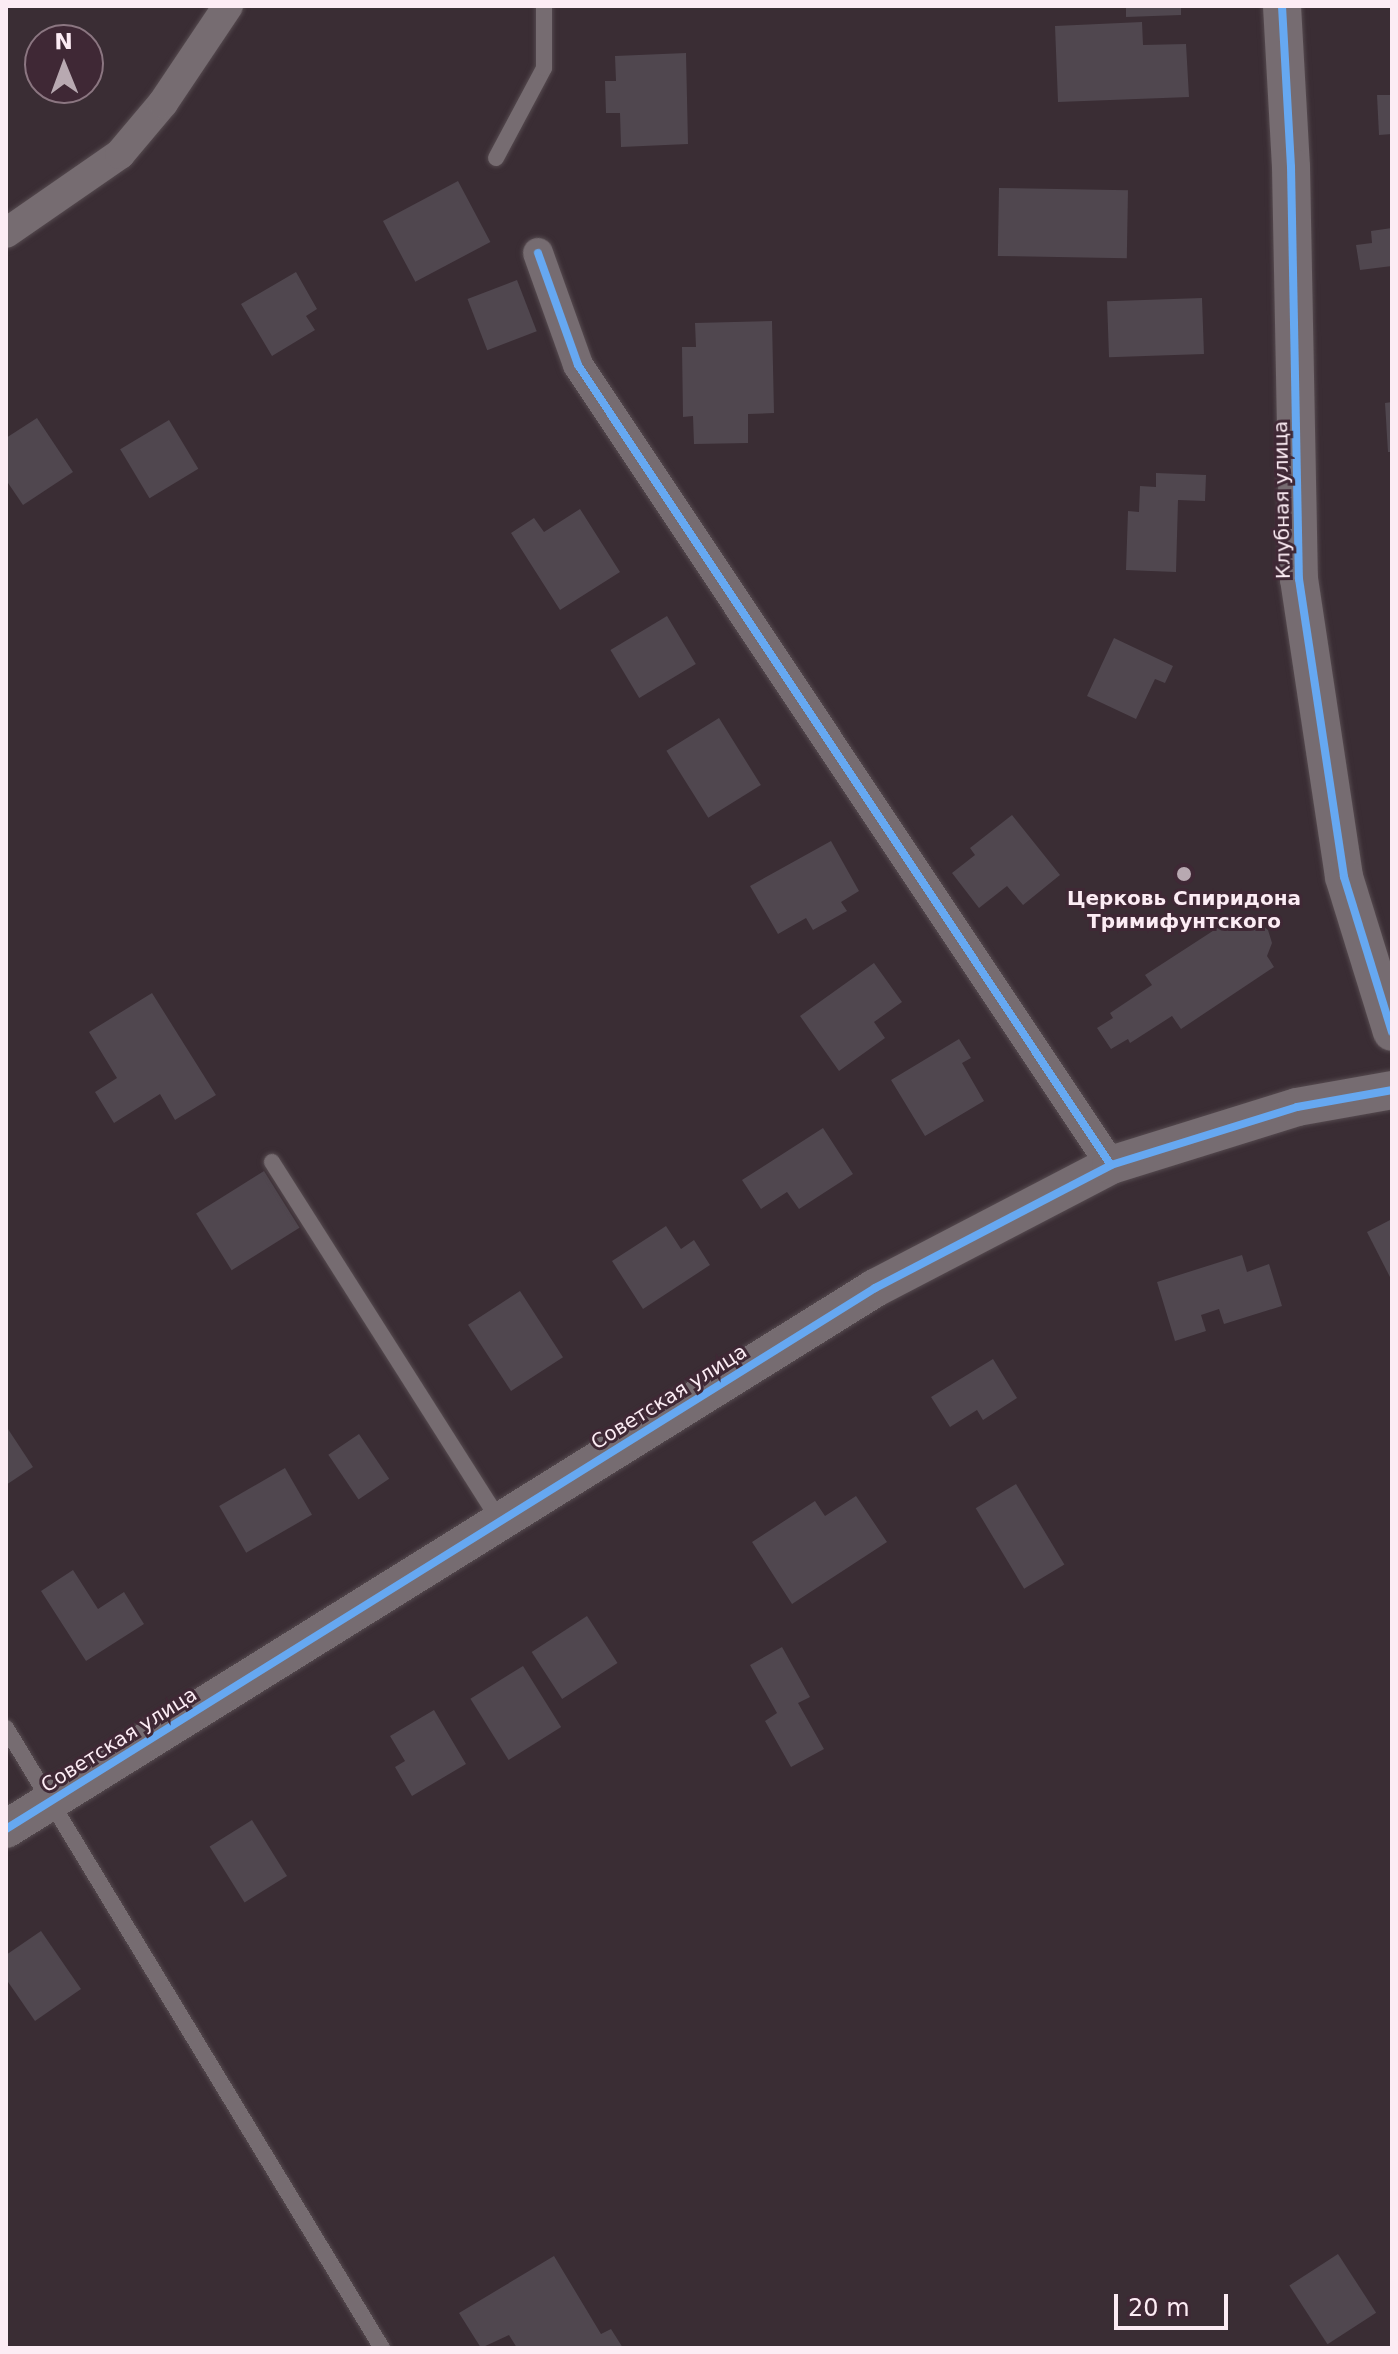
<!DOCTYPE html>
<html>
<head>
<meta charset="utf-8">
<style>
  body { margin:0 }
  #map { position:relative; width:1398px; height:2354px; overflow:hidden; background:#3a2d34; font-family:"DejaVu Sans",sans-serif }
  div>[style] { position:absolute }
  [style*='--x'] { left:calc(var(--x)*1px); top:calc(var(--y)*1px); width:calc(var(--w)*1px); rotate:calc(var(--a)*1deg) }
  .building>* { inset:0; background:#50474f; transform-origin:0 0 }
  .roads { filter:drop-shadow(0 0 2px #554a4f) drop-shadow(0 0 2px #554a4f) }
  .service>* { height:16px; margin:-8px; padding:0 8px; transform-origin:8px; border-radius:8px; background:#766c71 }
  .minor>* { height:30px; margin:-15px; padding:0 15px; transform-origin:15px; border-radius:15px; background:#766c71 }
  .tertiary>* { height:38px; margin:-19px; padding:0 19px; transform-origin:19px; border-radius:19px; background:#766c71 }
  .cycleway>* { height:8px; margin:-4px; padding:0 4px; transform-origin:4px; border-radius:4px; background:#66a8f1 }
  .dots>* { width:22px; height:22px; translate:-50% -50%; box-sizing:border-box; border:4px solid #3f2835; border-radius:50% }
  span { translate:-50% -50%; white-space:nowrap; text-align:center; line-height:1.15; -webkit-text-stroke:6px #3f2835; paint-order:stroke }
  .street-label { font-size:20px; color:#fcecf4 }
  .poi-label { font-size:20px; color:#fcecf4; font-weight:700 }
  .frame { position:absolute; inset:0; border:8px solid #fcecf4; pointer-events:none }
  .north { position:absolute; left:24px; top:24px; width:80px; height:80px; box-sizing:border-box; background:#3f2835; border:2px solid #8b7681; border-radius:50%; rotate:359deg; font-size:22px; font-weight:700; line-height:32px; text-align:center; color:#fcecf4 }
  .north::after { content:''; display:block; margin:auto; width:28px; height:36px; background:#b8a9b1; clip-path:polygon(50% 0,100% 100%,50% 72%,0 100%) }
  .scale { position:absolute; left:1114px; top:2294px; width:114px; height:36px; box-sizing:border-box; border:4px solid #fcecf4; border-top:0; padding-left:10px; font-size:24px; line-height:28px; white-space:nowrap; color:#fcecf4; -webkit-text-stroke:6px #3f2835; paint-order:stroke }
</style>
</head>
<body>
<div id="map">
  <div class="building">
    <div style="clip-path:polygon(1126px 6px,1181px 6px,1181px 15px,1126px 17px)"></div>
    <div style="clip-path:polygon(1142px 22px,1143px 45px,1186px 44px,1189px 97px,1058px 102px,1055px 26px)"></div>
    <div style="clip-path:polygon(686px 53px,688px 144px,621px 147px,620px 113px,606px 113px,605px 81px,616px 81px,615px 56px)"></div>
    <div style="clip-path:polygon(1377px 95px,1392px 95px,1392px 134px,1379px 135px)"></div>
    <div style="left:458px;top:181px;width:69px;height:85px;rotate:62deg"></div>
    <div style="left:999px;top:188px;width:129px;height:68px;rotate:1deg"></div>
    <div style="clip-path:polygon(1392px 228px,1392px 266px,1360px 270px,1356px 245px,1372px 243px,1371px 231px)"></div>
    <div style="clip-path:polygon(296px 272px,317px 309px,306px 316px,315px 330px,272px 356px,241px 304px)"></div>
    <div style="left:517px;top:280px;width:55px;height:53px;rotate:69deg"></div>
    <div style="left:1202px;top:298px;width:56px;height:95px;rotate:88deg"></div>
    <div style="clip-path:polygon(772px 321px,774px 413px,748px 414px,748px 443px,694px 444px,693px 416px,683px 417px,682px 347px,696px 347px,695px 323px)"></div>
    <div style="clip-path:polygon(1392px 402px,1392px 452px,1388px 452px,1385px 403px)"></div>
    <div style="clip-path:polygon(37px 418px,73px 472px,23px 505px,6px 480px,6px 438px)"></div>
    <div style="left:169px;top:420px;width:57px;height:57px;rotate:59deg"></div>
    <div style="clip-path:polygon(1156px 473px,1206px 475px,1205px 501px,1178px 500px,1176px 572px,1126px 570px,1128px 511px,1139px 512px,1140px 486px,1156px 487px)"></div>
    <div style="clip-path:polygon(580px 509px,620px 572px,560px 610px,511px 533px,534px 518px,544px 532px)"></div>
    <div style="left:667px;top:616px;width:56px;height:66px;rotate:59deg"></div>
    <div style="clip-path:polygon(1114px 638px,1173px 666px,1165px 683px,1155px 679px,1136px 719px,1087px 696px)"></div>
    <div style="left:719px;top:718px;width:79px;height:62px;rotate:58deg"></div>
    <div style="clip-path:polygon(1012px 815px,1060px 875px,1023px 905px,1007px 886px,979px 908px,952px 873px,975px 855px,970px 848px)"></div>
    <div style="clip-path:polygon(831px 841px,859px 891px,841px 902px,847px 911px,813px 930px,806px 918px,778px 934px,750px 886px)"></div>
    <div style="clip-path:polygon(1239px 914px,1244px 923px,1258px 922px,1268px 930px,1272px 943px,1267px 956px,1274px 967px,1181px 1029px,1172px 1016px,1130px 1043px,1128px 1039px,1111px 1049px,1097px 1028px,1113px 1018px,1110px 1013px,1152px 985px,1145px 975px)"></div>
    <div style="clip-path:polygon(874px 963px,902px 1002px,874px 1022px,885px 1038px,839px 1071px,800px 1016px)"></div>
    <div style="clip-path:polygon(152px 993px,216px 1095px,175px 1120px,160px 1094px,114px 1123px,95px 1092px,117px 1078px,89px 1032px)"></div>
    <div style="clip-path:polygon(959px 1039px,971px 1058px,962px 1063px,984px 1101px,925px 1136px,891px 1080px)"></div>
    <div style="clip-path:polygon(823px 1128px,853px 1174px,799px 1209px,787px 1192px,761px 1209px,742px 1180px)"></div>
    <div style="left:264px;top:1171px;width:67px;height:80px;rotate:58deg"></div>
    <div style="clip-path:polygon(1392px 1219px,1392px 1281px,1367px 1232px)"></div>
    <div style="clip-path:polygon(666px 1226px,681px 1249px,694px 1240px,710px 1265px,643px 1309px,612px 1261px)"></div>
    <div style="clip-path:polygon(1242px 1255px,1247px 1272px,1269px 1264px,1282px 1306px,1224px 1324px,1219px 1309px,1201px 1315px,1206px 1331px,1175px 1341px,1157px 1282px)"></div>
    <div style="left:520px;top:1291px;width:79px;height:62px;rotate:57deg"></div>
    <div style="clip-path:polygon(993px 1359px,1017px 1398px,983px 1420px,977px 1410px,950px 1427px,931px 1397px)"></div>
    <div style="clip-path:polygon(6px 1426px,33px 1467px,6px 1485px)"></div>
    <div style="left:359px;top:1434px;width:54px;height:37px;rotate:56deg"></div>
    <div style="left:285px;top:1468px;width:54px;height:76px;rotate:60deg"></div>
    <div style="left:1016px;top:1484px;width:94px;height:47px;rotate:59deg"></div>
    <div style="clip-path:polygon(856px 1496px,887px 1542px,792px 1604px,752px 1542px,815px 1501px,825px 1516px)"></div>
    <div style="clip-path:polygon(73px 1570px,98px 1609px,124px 1592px,144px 1624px,86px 1661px,41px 1591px)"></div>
    <div style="left:587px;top:1616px;width:56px;height:66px;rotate:57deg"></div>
    <div style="clip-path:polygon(782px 1647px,810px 1697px,798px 1703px,824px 1749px,791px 1767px,765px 1721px,777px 1713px,750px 1665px)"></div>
    <div style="left:523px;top:1666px;width:72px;height:62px;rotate:58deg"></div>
    <div style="clip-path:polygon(434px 1710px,466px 1764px,412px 1796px,395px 1767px,405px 1761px,390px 1736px)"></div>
    <div style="left:252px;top:1820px;width:66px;height:50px;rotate:58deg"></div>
    <div style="clip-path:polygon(41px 1931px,81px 1989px,35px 2021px,6px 1979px,6px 1955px)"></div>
    <div style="left:1338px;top:2254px;width:70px;height:58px;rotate:57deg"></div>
    <div style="clip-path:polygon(554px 2256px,601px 2334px,611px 2329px,623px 2348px,517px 2348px,509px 2335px,481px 2348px,459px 2313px)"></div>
  </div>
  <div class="roads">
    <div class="service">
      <div style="--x:496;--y:158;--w:102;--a:-61.9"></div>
      <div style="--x:544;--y:68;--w:62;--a:-90"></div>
      <div style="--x:272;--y:1162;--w:425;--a:57.6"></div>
      <div style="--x:6;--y:1728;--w:725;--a:58.77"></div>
    </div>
    <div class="minor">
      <div style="--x:6;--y:233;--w:139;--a:-34.7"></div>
      <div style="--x:120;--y:154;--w:67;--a:-49.9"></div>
      <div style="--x:163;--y:103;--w:117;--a:-56.2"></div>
      <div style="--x:538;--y:253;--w:119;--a:70.3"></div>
      <div style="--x:578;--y:365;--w:961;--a:56.33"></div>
    </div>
    <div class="tertiary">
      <div style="--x:1282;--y:6;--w:161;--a:86.8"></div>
      <div style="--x:1291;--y:167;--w:412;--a:88.9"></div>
      <div style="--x:1299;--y:579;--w:301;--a:81.4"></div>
      <div style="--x:1344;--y:877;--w:162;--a:72.8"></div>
      <div style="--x:6;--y:1829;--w:1024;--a:-31.9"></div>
      <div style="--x:875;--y:1288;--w:266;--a:-27.5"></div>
      <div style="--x:1111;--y:1165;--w:195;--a:-17.3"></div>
      <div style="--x:1297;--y:1107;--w:97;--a:-10.1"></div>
    </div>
  </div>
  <div class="cycleway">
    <div style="--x:1282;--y:6;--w:161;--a:86.8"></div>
    <div style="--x:1291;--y:167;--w:412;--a:88.9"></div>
    <div style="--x:1299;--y:579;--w:301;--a:81.4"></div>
    <div style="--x:1344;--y:877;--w:162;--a:72.8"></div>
    <div style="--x:538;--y:253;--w:119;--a:70.3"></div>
    <div style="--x:578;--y:365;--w:961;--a:56.33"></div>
    <div style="--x:6;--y:1829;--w:1024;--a:-31.9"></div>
    <div style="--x:875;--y:1288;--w:266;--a:-27.5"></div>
    <div style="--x:1111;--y:1165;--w:195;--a:-17.3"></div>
    <div style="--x:1297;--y:1107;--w:97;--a:-10.1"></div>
  </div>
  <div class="dots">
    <div style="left:1184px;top:874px;background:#b8a9b1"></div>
  </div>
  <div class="street-label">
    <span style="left:1282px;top:500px;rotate:-91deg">Клубная улица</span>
    <span style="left:669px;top:1397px;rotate:-32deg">Советская улица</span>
    <span style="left:119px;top:1740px;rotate:-32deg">Советская улица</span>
  </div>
  <div class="poi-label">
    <span style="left:1184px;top:910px">Церковь Спиридона<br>Тримифунтского</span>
  </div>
  <div class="frame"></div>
  <div class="north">N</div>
  <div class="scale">20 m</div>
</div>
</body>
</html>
